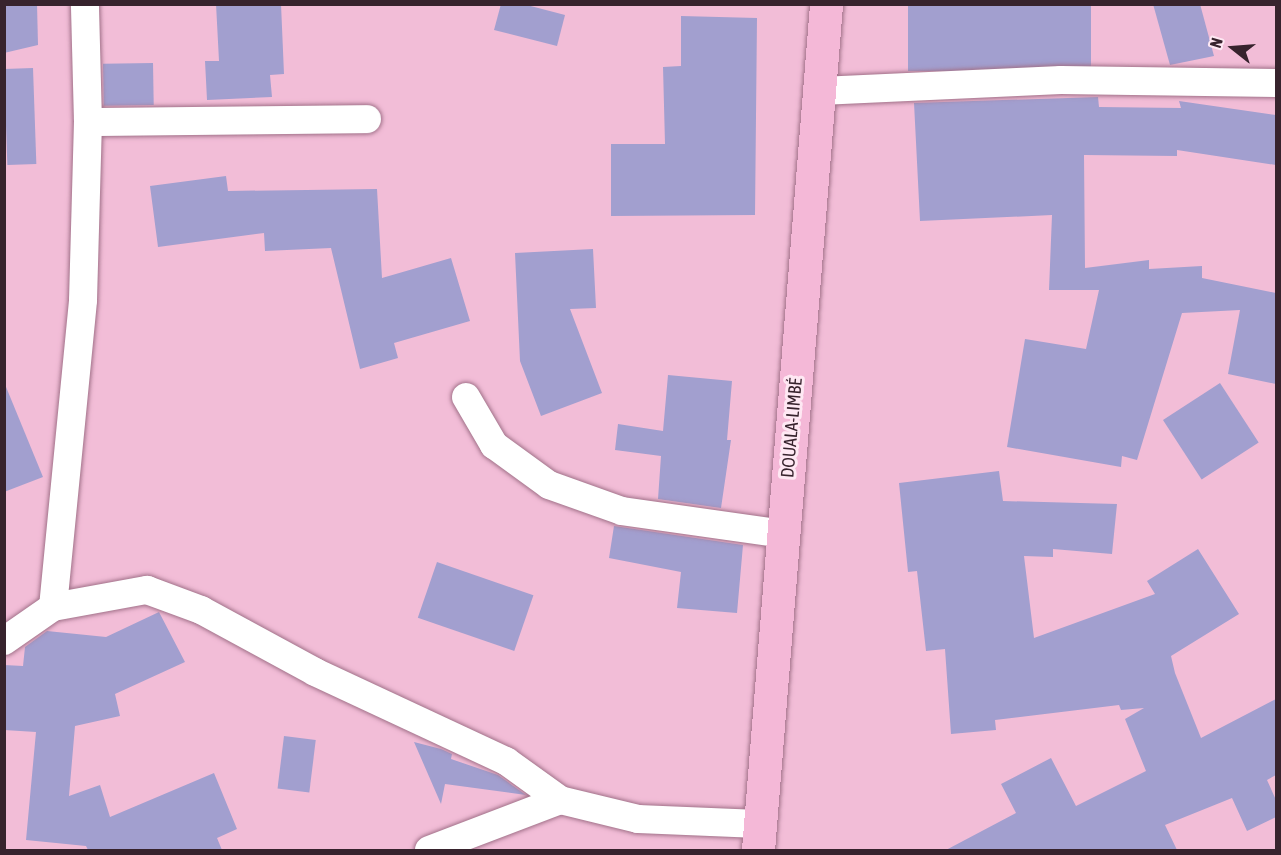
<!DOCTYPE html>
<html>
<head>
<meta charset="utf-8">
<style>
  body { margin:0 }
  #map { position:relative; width:1281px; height:855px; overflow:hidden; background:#f2bdd7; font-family:"Asap Condensed",sans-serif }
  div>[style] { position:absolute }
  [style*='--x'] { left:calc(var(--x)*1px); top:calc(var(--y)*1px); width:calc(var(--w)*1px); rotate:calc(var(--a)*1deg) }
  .building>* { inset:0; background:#a29fcf; transform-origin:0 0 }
  .roads { filter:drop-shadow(0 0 2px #a17189) drop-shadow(0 0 2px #a17189) }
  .minor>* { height:28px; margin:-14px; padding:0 14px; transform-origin:14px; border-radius:14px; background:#fff }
  .trunk>* { height:33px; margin:-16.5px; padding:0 16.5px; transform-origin:16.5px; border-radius:16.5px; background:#f4b8d7 }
  span { translate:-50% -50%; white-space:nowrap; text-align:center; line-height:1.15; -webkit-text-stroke:6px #fee8f3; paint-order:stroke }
  .street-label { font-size:18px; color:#37232d }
  .frame { position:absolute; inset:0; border:6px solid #37232d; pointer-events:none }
  .north { position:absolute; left:1203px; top:18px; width:60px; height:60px; -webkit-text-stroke:4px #fee8f3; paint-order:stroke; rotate:287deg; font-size:16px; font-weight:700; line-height:24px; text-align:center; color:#37232d }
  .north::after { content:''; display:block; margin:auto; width:21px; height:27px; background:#37232d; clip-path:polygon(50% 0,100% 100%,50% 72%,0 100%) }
</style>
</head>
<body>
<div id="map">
  <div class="building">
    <div style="clip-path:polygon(4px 4px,37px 4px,38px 45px,4px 53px)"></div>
    <div style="clip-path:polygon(216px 4px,281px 4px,284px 74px,270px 75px,272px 97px,207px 100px,205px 61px,219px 61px)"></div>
    <div style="clip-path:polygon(501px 4px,523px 4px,565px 15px,557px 46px,494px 30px)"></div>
    <div style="left:908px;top:4px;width:183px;height:67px"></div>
    <div style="clip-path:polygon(1153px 4px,1200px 4px,1214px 56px,1170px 65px)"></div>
    <div style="clip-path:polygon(681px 16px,757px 18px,755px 215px,611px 216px,611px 144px,665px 144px,663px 67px,681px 66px)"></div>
    <div style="left:153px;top:63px;width:42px;height:50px;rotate:89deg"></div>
    <div style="left:33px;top:68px;width:96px;height:29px;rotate:88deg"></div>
    <div style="clip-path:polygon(1098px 97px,1099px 107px,1181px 108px,1179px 101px,1276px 115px,1276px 165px,1177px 150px,1177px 156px,1084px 155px,1085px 268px,1149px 260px,1149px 269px,1202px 266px,1202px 278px,1276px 293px,1276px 384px,1228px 374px,1240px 310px,1182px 313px,1137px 460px,1122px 456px,1121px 467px,1007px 447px,1025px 339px,1086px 349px,1099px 290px,1049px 290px,1052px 215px,920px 221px,914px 103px)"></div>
    <div style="clip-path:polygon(226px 176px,228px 191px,377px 189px,382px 278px,451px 258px,470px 321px,394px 343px,398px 358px,360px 369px,331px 248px,265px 251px,264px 233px,158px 247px,150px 186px)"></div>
    <div style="clip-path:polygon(593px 249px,596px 308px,570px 309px,602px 393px,541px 416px,520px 361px,515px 253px)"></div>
    <div style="clip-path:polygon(668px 375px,732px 381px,727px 440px,731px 440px,721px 508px,658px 499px,661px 456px,615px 450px,618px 424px,663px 431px)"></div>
    <div style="clip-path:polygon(4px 382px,43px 477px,4px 492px)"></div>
    <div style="left:1220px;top:383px;width:71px;height:68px;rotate:57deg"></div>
    <div style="clip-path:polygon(999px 471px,1003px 501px,1117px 504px,1112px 554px,1053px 549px,1053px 557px,1024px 556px,1034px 638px,1155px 594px,1147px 581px,1198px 549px,1239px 614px,1171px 656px,1175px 673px,1201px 738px,1276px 699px,1276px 775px,1267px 780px,1276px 800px,1276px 817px,1247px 831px,1232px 798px,1165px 825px,1177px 850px,946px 850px,1016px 813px,1001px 784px,1051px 758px,1076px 806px,1146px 771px,1125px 719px,1144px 708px,1121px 710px,1119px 705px,995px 720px,996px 730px,951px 734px,945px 649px,926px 651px,917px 571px,908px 572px,899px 483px)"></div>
    <div style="clip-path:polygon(614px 526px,743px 545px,737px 613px,677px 608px,681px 572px,609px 558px)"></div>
    <div style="left:437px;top:562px;width:102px;height:59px;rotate:19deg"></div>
    <div style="clip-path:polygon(159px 612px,185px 662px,115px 694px,120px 716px,75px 726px,69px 796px,100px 785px,110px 817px,214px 773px,237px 829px,217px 838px,222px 850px,88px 850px,86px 846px,26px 840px,36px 732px,4px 730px,4px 665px,23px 666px,25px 647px,47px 631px,106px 637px)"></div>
    <div style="left:284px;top:736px;width:32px;height:53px;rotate:7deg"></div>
    <div style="clip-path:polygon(414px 742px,441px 749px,452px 754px,451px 759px,498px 775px,526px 795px,445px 784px,441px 804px)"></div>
  </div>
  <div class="roads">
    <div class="minor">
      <div style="--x:820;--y:91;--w:241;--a:-2.6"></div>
      <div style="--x:1061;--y:80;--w:215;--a:0.8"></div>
      <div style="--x:88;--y:122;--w:279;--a:-0.6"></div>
      <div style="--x:466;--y:397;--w:56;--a:59.7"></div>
      <div style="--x:494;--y:445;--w:68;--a:36"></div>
      <div style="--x:549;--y:485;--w:77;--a:19.6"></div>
      <div style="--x:622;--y:511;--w:163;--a:8.1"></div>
      <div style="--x:53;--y:607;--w:308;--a:-84.4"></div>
      <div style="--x:83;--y:300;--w:178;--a:-88.4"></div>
      <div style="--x:88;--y:122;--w:118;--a:-91.5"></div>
      <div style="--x:4;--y:641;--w:60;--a:-34.8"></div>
      <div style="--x:53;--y:607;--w:96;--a:-10.3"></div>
      <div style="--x:147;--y:590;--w:58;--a:20.3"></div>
      <div style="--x:201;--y:610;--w:130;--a:28.5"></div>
      <div style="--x:315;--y:672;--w:211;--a:25"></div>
      <div style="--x:506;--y:761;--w:67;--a:35.8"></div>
      <div style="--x:560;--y:800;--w:80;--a:13.7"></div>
      <div style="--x:638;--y:819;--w:121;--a:2.4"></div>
      <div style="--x:429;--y:850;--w:140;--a:-20.9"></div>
    </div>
    <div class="trunk">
      <div style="--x:758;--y:850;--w:849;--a:-85.4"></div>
    </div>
  </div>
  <div class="street-label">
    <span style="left:792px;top:428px;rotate:-85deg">DOUALA-LIMBÉ</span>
  </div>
  <div class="frame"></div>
  <div class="north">N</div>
</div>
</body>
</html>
